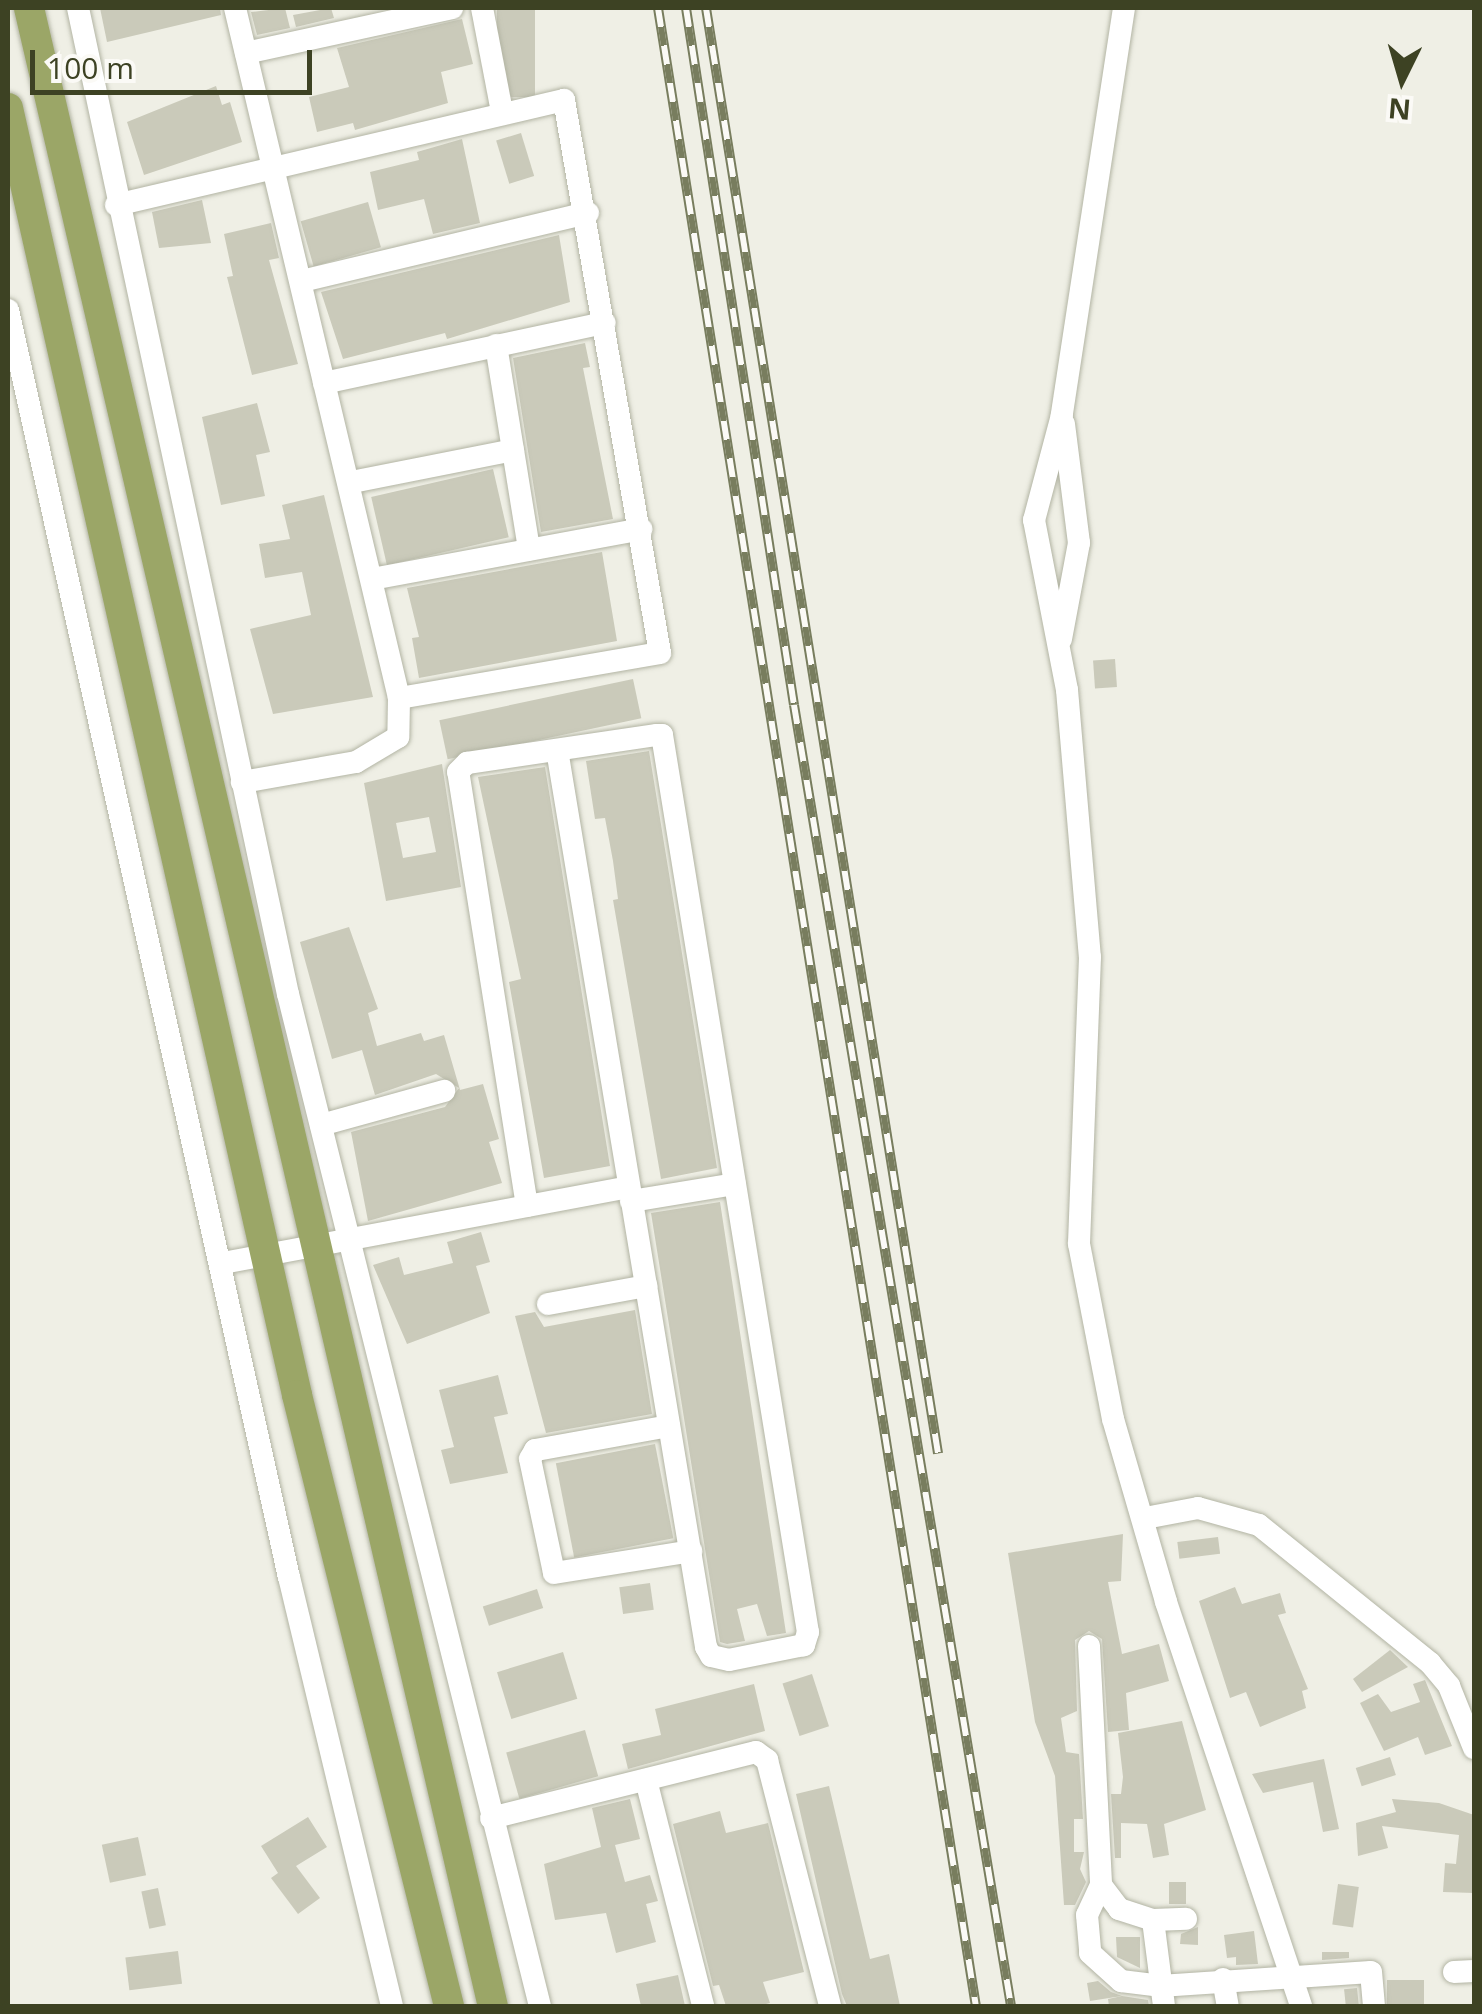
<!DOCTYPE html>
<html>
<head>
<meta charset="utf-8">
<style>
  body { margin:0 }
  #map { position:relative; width:1482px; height:2014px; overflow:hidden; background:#efefe5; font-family:"Open Sans",sans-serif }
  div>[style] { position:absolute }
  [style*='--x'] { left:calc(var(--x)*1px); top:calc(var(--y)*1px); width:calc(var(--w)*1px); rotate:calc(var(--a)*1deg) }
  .building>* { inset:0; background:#cacaba; transform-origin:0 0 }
  .roads { filter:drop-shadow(0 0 2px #b2b4a3) drop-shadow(0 0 2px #b2b4a3) }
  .minor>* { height:22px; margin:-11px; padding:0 11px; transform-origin:11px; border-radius:11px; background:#fff }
  .major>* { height:30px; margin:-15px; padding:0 15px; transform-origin:15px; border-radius:15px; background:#9ba667 }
  .rail>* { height:10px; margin-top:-5px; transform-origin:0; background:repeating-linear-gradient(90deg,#fbfaf6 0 19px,#787d5e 0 38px); box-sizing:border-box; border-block:2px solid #787d5e }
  span { translate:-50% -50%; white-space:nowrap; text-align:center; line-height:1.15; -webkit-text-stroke:10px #fbfaf6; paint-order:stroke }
  .frame { position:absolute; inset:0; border:10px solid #3d4223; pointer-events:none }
  .north { position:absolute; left:1352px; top:30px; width:100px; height:100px; -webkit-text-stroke:8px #fbfaf6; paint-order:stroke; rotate:185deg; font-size:28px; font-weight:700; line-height:40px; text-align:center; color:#3d4223 }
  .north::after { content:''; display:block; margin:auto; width:35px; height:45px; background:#3d4223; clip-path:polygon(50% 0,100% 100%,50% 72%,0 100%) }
  .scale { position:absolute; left:30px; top:50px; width:282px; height:45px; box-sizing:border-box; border:5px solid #3d4223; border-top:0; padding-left:12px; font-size:30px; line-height:35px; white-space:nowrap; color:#3d4223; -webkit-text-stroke:8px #fbfaf6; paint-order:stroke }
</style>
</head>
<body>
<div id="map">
  <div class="building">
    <div style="clip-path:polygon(100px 8px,220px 8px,221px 15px,107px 42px)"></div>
    <div style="clip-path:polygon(285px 8px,290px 28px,257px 35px,251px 12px)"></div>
    <div style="clip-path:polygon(331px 8px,334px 18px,296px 27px,293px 15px)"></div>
    <div style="left:497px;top:8px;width:38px;height:89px"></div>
    <div style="clip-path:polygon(462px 19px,473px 64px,441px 72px,448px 103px,355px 130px,353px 123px,317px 132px,309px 97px,349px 87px,337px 48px)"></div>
    <div style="clip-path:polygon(216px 86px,222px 105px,230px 102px,242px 142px,144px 175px,127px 122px)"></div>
    <div style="left:521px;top:133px;width:45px;height:26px;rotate:73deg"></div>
    <div style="clip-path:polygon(462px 139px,480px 223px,433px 234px,424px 199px,378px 210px,370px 172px,419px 160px,417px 152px)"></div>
    <div style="clip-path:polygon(202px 200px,211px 243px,159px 248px,152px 212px)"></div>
    <div style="left:368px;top:202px;width:47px;height:70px;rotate:74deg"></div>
    <div style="clip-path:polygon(271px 223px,279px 258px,269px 260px,298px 364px,252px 375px,227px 277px,233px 276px,224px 234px)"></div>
    <div style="clip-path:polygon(559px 235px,570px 302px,447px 339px,445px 333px,343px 359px,321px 292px)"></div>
    <div style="clip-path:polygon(585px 343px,590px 367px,583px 368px,613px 519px,541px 532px,513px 358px)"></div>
    <div style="clip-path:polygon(257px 403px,270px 452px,256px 455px,265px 496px,221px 505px,202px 417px)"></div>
    <div style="left:493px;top:469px;width:70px;height:125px;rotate:77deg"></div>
    <div style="clip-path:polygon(324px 495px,373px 697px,273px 714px,250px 629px,311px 615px,302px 572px,265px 578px,259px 544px,290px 539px,282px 505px)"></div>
    <div style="clip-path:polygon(602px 552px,617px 641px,419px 678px,412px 638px,419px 637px,407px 588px)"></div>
    <div style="left:1115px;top:659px;width:28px;height:22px;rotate:86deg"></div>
    <div style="left:633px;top:679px;width:40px;height:198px;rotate:78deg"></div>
    <div style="clip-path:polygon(649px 751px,717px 1168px,661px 1179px,613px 900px,618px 899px,613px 861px,605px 818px,595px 819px,586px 761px)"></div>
    <div style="clip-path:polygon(evenodd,442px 764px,461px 887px,386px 901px,364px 783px,442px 764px,429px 817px,436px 852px,403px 858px,396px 823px,429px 817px)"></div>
    <div style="clip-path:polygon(545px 767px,610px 1166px,544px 1178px,509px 982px,521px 979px,478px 777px)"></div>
    <div style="clip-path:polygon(349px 927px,378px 1009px,368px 1013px,377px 1046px,421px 1033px,424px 1041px,444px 1035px,460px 1090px,483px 1084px,499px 1139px,489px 1142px,502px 1183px,368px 1221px,351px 1132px,445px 1107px,459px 1088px,436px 1074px,375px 1095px,362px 1050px,332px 1059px,300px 942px)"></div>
    <div style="clip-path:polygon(720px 1202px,786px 1633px,767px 1636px,757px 1604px,737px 1609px,745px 1641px,727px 1644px,720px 1642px,651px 1213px)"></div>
    <div style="clip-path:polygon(481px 1232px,490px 1262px,476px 1266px,490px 1313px,407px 1344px,373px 1265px,399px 1257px,404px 1275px,453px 1263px,447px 1242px)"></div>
    <div style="clip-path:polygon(635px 1310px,652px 1414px,546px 1433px,515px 1316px,535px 1312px,544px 1327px)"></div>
    <div style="clip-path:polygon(498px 1375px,508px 1414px,494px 1417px,508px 1473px,450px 1484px,441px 1450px,454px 1447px,439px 1390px)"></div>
    <div style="left:655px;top:1444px;width:96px;height:101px;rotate:79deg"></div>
    <div style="clip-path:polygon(1123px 1534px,1121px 1581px,1108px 1582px,1122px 1654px,1159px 1644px,1169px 1681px,1126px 1693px,1129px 1730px,1108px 1732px,1102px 1639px,1089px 1631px,1075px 1640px,1077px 1711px,1061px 1718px,1066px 1752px,1079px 1754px,1083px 1819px,1074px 1819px,1074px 1852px,1084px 1852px,1080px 1869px,1086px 1882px,1075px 1905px,1064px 1905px,1055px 1776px,1035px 1722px,1008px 1553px)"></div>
    <div style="left:1218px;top:1537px;width:17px;height:41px;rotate:83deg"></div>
    <div style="left:650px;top:1583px;width:27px;height:31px;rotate:82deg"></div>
    <div style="clip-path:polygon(1235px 1587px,1242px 1604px,1280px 1593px,1286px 1613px,1278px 1615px,1308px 1689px,1302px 1691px,1306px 1708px,1260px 1727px,1246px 1692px,1230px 1698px,1199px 1601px)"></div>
    <div style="left:537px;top:1589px;width:20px;height:57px;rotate:72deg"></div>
    <div style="clip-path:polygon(1390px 1650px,1408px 1667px,1362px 1692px,1353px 1679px)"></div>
    <div style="left:563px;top:1652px;width:49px;height:69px;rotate:73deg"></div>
    <div style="left:812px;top:1674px;width:55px;height:31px;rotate:72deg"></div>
    <div style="clip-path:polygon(1425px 1680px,1452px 1746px,1425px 1755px,1418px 1737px,1384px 1751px,1360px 1703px,1378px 1694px,1391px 1712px,1420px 1702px,1413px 1684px)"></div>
    <div style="clip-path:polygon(754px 1684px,765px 1731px,628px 1769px,622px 1744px,661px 1735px,655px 1709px)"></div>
    <div style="clip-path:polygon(1182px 1721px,1206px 1810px,1164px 1824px,1169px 1855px,1153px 1858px,1147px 1824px,1121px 1823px,1121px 1858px,1115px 1858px,1111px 1794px,1121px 1794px,1123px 1777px,1118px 1733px)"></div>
    <div style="left:585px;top:1730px;width:48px;height:82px;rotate:74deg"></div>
    <div style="left:1390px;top:1757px;width:19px;height:36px;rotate:72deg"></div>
    <div style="clip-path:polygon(1324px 1759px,1339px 1829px,1323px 1832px,1313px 1782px,1263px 1793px,1252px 1774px)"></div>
    <div style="clip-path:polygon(829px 1786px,870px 1959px,889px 1954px,900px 2006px,847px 2006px,842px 1994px,796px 1794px)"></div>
    <div style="clip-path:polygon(630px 1799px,640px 1839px,615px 1845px,625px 1882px,650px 1875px,658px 1901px,646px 1904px,656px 1942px,616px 1953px,606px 1913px,555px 1920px,544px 1864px,601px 1847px,592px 1808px)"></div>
    <div style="clip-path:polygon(1392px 1799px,1439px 1803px,1474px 1815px,1474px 1893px,1443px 1892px,1445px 1863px,1456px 1864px,1459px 1835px,1382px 1826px,1388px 1848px,1358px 1856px,1356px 1823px,1396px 1812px)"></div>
    <div style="clip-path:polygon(720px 1811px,726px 1833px,768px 1823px,804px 1972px,763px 1982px,770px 2003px,758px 2006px,726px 2006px,719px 1985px,713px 1986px,673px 1824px)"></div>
    <div style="clip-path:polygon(308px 1817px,327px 1847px,296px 1866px,320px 1898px,298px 1914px,271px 1878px,278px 1873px,261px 1846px)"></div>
    <div style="left:138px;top:1837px;width:39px;height:37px;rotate:78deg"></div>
    <div style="left:1169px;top:1882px;width:17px;height:22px"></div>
    <div style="left:1338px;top:1884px;width:21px;height:41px;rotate:8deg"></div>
    <div style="left:158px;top:1888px;width:38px;height:17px;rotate:78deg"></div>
    <div style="clip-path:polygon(1198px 1927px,1198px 1945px,1180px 1944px,1181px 1934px)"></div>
    <div style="clip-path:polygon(1254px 1931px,1258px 1964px,1236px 1965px,1236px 1957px,1227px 1958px,1224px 1935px)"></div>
    <div style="clip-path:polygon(1116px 1937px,1140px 1937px,1140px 1968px,1117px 1957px)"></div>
    <div style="left:178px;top:1951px;width:33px;height:53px;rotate:83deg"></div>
    <div style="clip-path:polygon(1322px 1952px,1349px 1952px,1349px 1958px,1322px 1960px)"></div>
    <div style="clip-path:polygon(678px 1975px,685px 2006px,641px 2006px,636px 1984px)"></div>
    <div style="left:1387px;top:1980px;width:37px;height:26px"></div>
    <div style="clip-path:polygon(1098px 1981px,1111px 1992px,1122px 1996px,1090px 2001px,1087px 1983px)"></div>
    <div style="left:1357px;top:1988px;width:18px;height:13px;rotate:84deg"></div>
    <div style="clip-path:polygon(1122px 1996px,1148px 2000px,1149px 2006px,1109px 2006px,1108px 1999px)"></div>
  </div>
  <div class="roads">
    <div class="minor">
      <div style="--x:78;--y:8;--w:1008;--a:77.98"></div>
      <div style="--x:288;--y:994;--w:1043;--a:76.02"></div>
      <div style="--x:235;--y:8;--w:709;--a:76.63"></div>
      <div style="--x:399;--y:698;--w:39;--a:91"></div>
      <div style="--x:398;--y:737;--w:49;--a:149.2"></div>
      <div style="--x:356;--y:762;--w:116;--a:170"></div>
      <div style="--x:482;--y:8;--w:106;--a:79.1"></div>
      <div style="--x:1124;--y:8;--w:412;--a:98.7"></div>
      <div style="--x:1062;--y:415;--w:109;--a:104.9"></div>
      <div style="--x:1034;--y:520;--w:173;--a:79"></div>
      <div style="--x:1067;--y:690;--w:268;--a:85.1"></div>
      <div style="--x:1090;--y:957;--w:287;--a:92.2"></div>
      <div style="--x:1079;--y:1244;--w:178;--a:79"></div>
      <div style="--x:1113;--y:1419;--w:191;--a:73.8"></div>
      <div style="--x:1166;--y:1602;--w:426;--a:71.5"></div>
      <div style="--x:246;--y:53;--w:211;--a:-12.3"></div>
      <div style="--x:116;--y:205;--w:460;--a:-13.2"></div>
      <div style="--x:564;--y:100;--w:561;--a:80.15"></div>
      <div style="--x:660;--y:653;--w:265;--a:170.2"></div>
      <div style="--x:302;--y:281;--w:294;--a:-13.4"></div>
      <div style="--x:8;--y:310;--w:1298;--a:77.5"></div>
      <div style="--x:289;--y:1577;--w:441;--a:76.5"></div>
      <div style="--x:496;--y:345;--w:207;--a:80.8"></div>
      <div style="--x:324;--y:383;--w:287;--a:-12.1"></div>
      <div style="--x:352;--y:482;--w:164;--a:-11.2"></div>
      <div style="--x:372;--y:579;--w:274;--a:-10.5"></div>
      <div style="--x:1061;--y:639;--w:98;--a:-79.4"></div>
      <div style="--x:1079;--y:543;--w:120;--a:-97.2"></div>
      <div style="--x:321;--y:1125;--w:128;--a:-15.5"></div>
      <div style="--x:631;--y:1201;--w:105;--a:-9.3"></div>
      <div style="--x:527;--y:1206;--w:439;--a:-99"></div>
      <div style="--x:458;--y:772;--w:13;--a:-45"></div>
      <div style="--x:467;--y:763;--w:192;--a:-8.4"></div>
      <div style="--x:657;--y:735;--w:5;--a:0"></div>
      <div style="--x:662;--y:735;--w:909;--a:80.76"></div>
      <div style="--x:808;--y:1632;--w:14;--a:107"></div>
      <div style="--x:804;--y:1645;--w:76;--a:168.7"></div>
      <div style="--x:729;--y:1660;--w:18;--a:-167"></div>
      <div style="--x:711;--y:1656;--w:10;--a:-119"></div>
      <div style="--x:706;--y:1647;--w:909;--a:-99.43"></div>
      <div style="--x:223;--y:1263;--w:413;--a:-10.6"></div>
      <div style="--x:548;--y:1304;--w:100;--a:-10.4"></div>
      <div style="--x:669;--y:1426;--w:136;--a:169.8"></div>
      <div style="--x:535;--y:1450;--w:10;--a:119"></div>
      <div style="--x:530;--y:1459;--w:116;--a:78.1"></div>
      <div style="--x:554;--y:1573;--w:139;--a:-9.1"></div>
      <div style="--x:1145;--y:1518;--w:54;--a:-10.7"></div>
      <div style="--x:1198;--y:1508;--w:63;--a:15.6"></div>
      <div style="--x:1259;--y:1525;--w:220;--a:38.9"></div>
      <div style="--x:1430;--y:1663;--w:30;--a:50"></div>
      <div style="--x:1449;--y:1686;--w:67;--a:68"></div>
      <div style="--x:1089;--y:1646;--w:239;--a:87.1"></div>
      <div style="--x:1101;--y:1885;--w:33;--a:115"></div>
      <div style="--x:1087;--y:1915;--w:38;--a:85"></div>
      <div style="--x:1090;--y:1953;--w:42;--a:42.1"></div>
      <div style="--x:1121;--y:1981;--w:39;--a:7"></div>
      <div style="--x:1160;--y:1986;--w:211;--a:-3.8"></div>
      <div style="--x:1371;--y:1972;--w:34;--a:85"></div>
      <div style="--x:646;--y:1780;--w:233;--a:75.8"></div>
      <div style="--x:491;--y:1818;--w:273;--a:-14"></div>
      <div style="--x:756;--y:1752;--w:14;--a:36"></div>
      <div style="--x:767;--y:1760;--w:254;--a:75.6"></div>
      <div style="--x:1101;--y:1885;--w:30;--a:53"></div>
      <div style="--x:1119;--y:1909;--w:36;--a:18"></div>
      <div style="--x:1153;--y:1920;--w:33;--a:-2"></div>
      <div style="--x:1153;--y:1920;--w:87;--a:82.7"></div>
      <div style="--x:1454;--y:1972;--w:20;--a:-3"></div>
      <div style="--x:1223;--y:1979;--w:27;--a:80"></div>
    </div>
    <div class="major">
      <div style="--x:29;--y:8;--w:2051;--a:76.93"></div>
      <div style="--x:8;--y:108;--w:1319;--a:77.34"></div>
      <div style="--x:297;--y:1395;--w:630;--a:76.03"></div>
    </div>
  </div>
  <div class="rail">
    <div style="--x:658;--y:8;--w:2023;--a:80.96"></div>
    <div style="--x:686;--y:8;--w:705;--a:81.19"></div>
    <div style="--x:794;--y:705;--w:1319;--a:80.53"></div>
    <div style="--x:706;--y:8;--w:1464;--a:80.88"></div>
  </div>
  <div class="frame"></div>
  <div class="north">N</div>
  <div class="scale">100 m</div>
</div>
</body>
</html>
